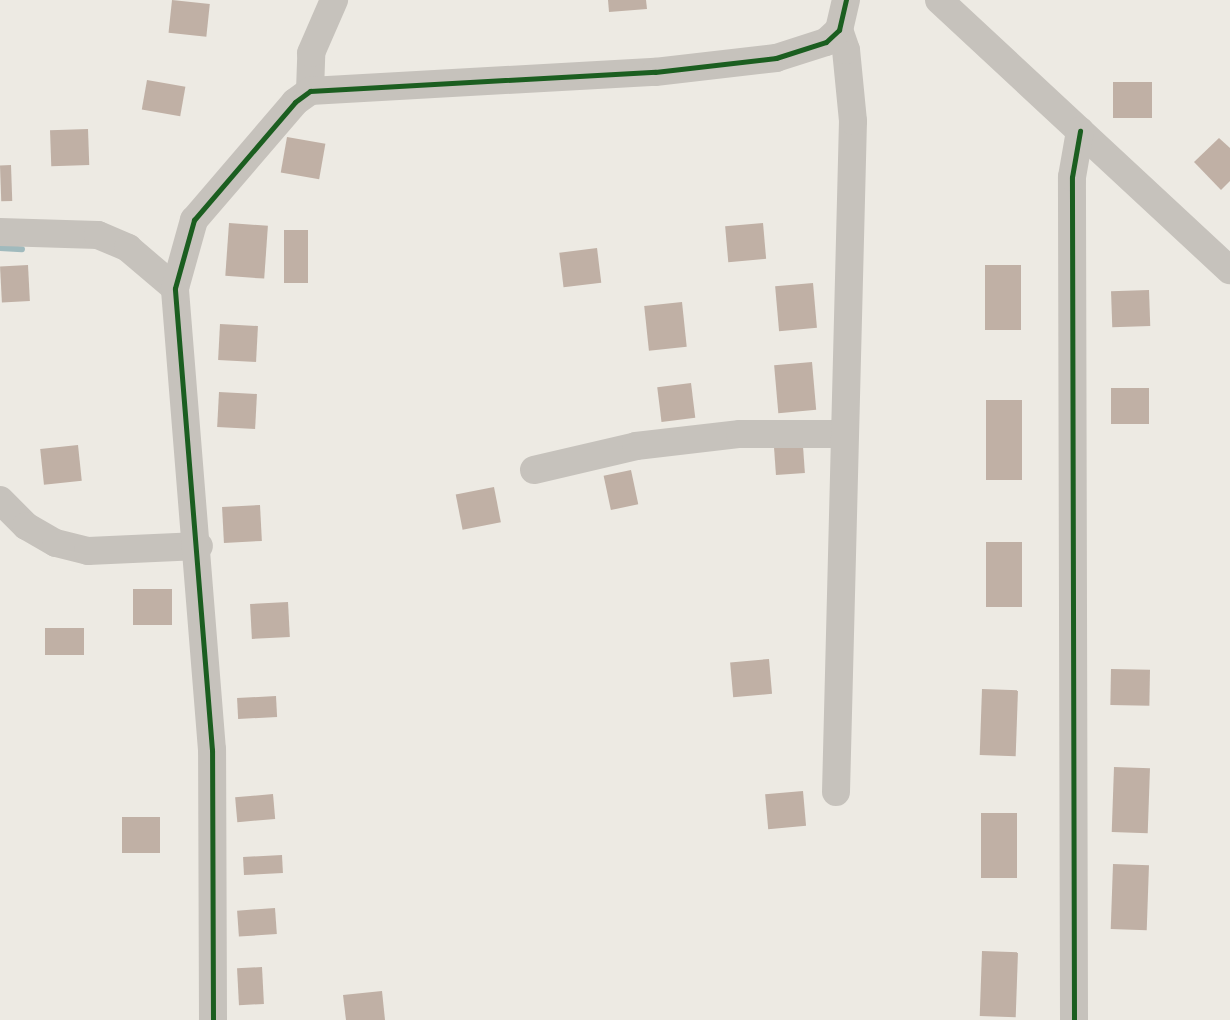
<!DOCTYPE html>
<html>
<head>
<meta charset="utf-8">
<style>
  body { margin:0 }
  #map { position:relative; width:1230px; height:1020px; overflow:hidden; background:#edeae3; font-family:Roboto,sans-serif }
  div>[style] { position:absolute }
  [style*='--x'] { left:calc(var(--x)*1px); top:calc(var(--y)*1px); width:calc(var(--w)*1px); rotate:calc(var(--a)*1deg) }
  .stream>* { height:6px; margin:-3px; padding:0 3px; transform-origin:3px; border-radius:3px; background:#a0babd }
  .building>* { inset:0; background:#c0b0a5; transform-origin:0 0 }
  .minor>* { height:28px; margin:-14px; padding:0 14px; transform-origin:14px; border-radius:14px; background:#c6c2bc }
  .cycleway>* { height:5px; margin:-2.5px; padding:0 2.5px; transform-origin:2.5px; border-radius:2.5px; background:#1b5e20 }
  span { translate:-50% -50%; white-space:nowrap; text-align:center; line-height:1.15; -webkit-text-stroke:4px #f9f4eb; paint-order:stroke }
</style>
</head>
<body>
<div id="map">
  <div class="stream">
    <div style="--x:0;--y:248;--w:22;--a:3"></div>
  </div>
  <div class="building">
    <div style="left:172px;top:0;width:38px;height:33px;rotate:6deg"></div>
    <div style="clip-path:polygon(608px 0,646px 0,647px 9px,609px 12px)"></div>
    <div style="left:147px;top:80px;width:39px;height:30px;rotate:10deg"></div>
    <div style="left:1113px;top:82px;width:39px;height:36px"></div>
    <div style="left:88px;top:129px;width:36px;height:38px;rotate:88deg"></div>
    <div style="left:287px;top:137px;width:39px;height:36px;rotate:10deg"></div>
    <div style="clip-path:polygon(1219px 138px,1230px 148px,1230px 181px,1221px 190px,1194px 162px)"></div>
    <div style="left:11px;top:165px;width:36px;height:11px;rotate:88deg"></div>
    <div style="left:229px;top:223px;width:39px;height:53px;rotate:4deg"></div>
    <div style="left:763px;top:223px;width:36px;height:38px;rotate:85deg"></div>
    <div style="left:284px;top:230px;width:24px;height:53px"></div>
    <div style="left:597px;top:248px;width:35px;height:38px;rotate:83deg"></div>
    <div style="left:28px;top:265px;width:36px;height:28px;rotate:87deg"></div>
    <div style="left:985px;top:265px;width:36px;height:65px"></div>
    <div style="left:813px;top:283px;width:45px;height:38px;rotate:85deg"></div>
    <div style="left:1149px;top:290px;width:36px;height:38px;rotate:88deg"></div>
    <div style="left:682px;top:302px;width:45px;height:38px;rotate:84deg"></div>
    <div style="left:220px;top:324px;width:38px;height:36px;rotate:3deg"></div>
    <div style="left:812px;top:362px;width:48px;height:38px;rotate:85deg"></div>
    <div style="left:691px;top:383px;width:35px;height:34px;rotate:83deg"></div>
    <div style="left:1111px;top:388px;width:38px;height:36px"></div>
    <div style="left:219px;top:392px;width:38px;height:35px;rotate:3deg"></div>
    <div style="left:986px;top:400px;width:36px;height:80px"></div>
    <div style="left:78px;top:445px;width:36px;height:38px;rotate:84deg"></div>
    <div style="left:803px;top:446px;width:27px;height:29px;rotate:86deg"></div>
    <div style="left:631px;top:470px;width:35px;height:28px;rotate:78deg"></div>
    <div style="left:494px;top:487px;width:36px;height:39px;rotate:79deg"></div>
    <div style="left:260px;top:505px;width:36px;height:38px;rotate:87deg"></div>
    <div style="left:986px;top:542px;width:36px;height:65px"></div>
    <div style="left:133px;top:589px;width:39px;height:36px"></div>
    <div style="left:288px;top:602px;width:35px;height:38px;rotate:87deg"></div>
    <div style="left:45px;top:628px;width:39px;height:27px"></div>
    <div style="left:769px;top:659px;width:35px;height:39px;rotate:85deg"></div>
    <div style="left:1111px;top:669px;width:39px;height:36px;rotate:1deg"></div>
    <div style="left:982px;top:689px;width:36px;height:66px;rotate:2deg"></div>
    <div style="left:276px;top:696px;width:21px;height:39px;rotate:87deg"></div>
    <div style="left:1114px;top:767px;width:36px;height:65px;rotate:2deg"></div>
    <div style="left:803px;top:791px;width:35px;height:38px;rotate:85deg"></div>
    <div style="left:273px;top:794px;width:25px;height:38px;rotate:85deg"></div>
    <div style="left:981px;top:813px;width:36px;height:65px"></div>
    <div style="left:122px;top:817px;width:38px;height:36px"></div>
    <div style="left:282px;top:855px;width:18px;height:39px;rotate:87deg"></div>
    <div style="left:1113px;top:864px;width:36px;height:65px;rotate:2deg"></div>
    <div style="left:275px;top:908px;width:26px;height:38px;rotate:86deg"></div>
    <div style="left:982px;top:951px;width:36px;height:65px;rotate:2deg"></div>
    <div style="left:262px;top:967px;width:37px;height:25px;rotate:87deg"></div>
    <div style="clip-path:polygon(382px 991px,385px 1020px,346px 1020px,343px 995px)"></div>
  </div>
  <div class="minor">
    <div style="--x:939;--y:0;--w:397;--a:42.9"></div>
    <div style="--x:310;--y:91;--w:38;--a:-88"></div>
    <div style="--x:311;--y:53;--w:58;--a:-66.5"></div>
    <div style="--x:0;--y:232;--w:98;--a:1.8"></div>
    <div style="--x:98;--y:235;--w:33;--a:23"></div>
    <div style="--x:128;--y:248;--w:62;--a:40.4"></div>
    <div style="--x:534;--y:470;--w:105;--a:-13.2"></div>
    <div style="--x:636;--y:446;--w:105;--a:-6.6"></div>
    <div style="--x:740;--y:434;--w:104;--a:0"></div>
    <div style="--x:0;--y:500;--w:37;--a:45"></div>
    <div style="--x:26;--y:526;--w:34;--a:30"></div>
    <div style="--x:56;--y:543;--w:33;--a:14"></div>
    <div style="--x:88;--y:551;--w:111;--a:-2.6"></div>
    <div style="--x:836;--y:792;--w:671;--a:-88.55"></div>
    <div style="--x:853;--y:121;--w:71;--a:-95.6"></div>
    <div style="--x:846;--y:50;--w:21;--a:-109"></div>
    <div style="--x:213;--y:1020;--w:270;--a:-90.2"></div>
    <div style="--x:212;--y:750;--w:463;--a:-94.6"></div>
    <div style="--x:175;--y:288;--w:71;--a:-74.4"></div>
    <div style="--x:194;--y:220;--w:155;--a:-49.4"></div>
    <div style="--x:295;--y:102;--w:19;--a:-36"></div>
    <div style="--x:310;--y:91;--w:346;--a:-3.2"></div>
    <div style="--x:655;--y:72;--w:122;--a:-6.6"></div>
    <div style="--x:776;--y:58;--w:52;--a:-17.7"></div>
    <div style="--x:826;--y:42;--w:18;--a:-43"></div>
    <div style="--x:839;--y:30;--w:31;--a:-77"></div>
    <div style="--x:1074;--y:1020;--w:843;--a:-90.14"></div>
    <div style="--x:1072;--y:177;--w:47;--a:-80.1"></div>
  </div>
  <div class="cycleway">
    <div style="--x:213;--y:1020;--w:270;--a:-90.2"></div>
    <div style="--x:212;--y:750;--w:463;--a:-94.6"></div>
    <div style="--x:175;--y:288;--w:71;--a:-74.4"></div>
    <div style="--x:194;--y:220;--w:155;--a:-49.4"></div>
    <div style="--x:295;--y:102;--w:19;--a:-36"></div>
    <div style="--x:310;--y:91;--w:346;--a:-3.2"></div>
    <div style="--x:655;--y:72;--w:122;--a:-6.6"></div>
    <div style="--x:776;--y:58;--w:52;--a:-17.7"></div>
    <div style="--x:826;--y:42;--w:18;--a:-43"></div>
    <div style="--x:839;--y:30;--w:31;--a:-77"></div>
    <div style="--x:1074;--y:1020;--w:843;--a:-90.14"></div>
    <div style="--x:1072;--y:177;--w:47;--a:-80.1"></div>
  </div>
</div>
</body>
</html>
